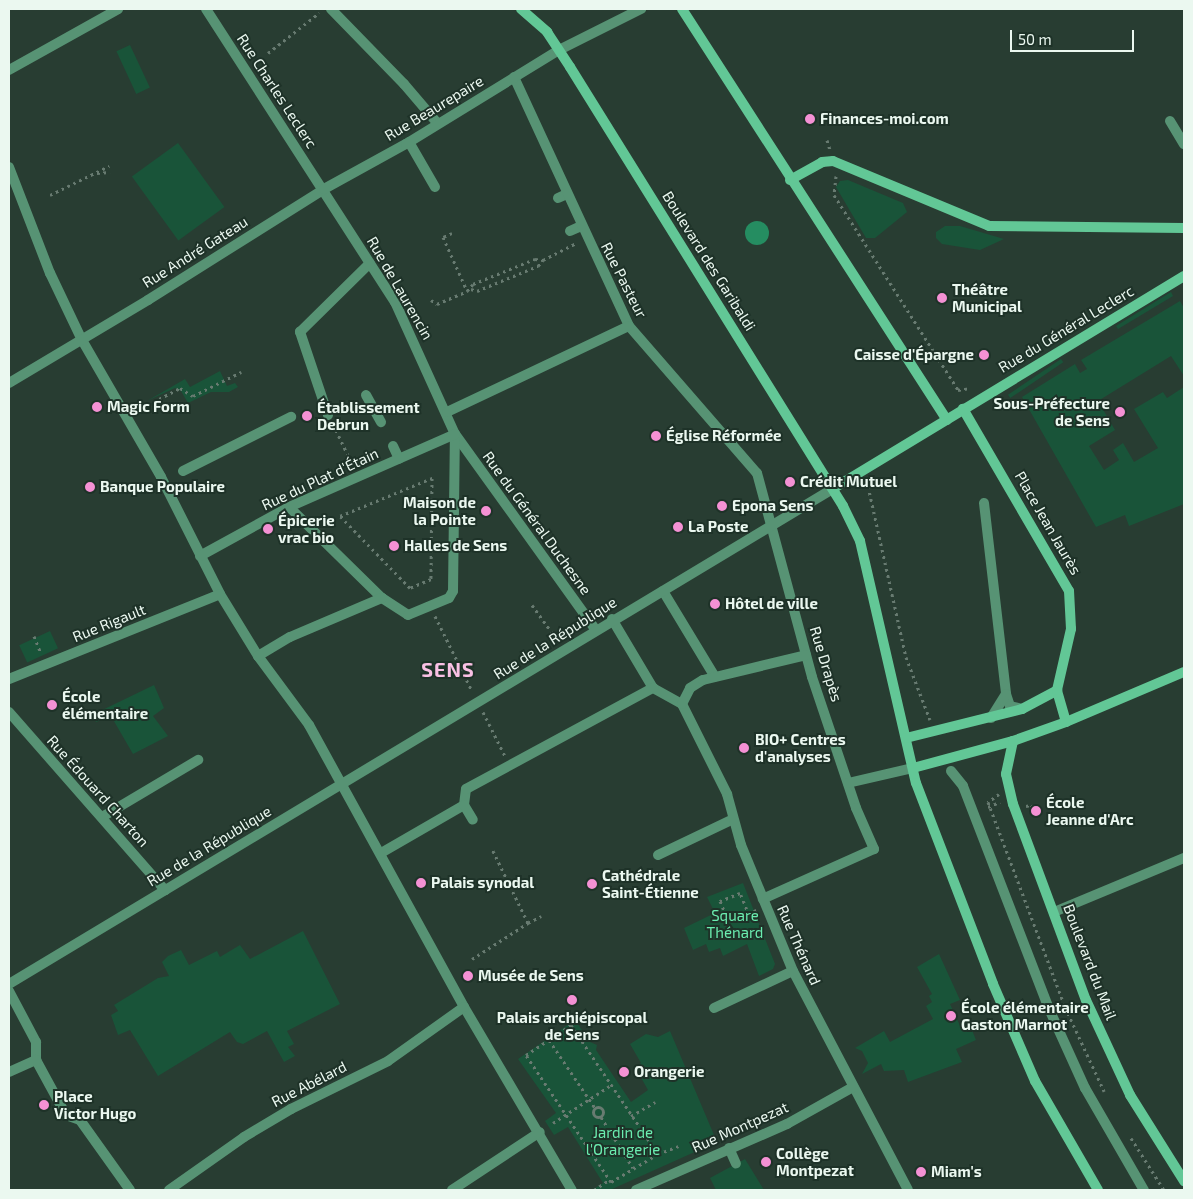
<!DOCTYPE html>
<html>
<head>
<meta charset="utf-8">
<style>
  body { margin:0 }
  #map { position:relative; width:1193px; height:1199px; overflow:hidden; background:#283d32; font-family:"Exo 2",sans-serif }
  div>[style] { position:absolute }
  [style*='--x'] { left:calc(var(--x)*1px); top:calc(var(--y)*1px); width:calc(var(--w)*1px); rotate:calc(var(--a)*1deg) }
  .green>* { inset:0; background:#195439; transform-origin:0 0 }
  .water>* { inset:0; background:#258d61 }
  .round { border-radius:50% }
  .path>* { height:3px; margin-top:-1.5px; transform-origin:0; background:repeating-linear-gradient(90deg,#687b71 0 2.5px,transparent 0 6.5px) }
  .path>.ring { margin:-1.5px; padding:0; box-sizing:content-box; background:none; border:3px solid #687b71; border-radius:50% }
  .lane>* { height:10px; margin:-5px; padding:0 5px; transform-origin:5px; border-radius:5px; background:#579374 }
  .street>* { height:10px; margin:-5px; padding:0 5px; transform-origin:5px; border-radius:5px; background:#579374 }
  .secondary>* { height:10px; margin:-5px; padding:0 5px; transform-origin:5px; border-radius:5px; background:#62c796 }
  .dots>* { width:14px; height:14px; translate:-50% -50%; box-sizing:border-box; border:2px solid #1e3228; border-radius:50% }
  span { translate:-50% -50%; white-space:nowrap; text-align:center; line-height:1.15; -webkit-text-stroke:4px #1e3228; paint-order:stroke }
  .street-label { font-size:15px; color:#ebf8f0 }
  .poi-label { font-size:15px; color:#ebf8f0; font-weight:700 }
  .left { translate:0 -50%; text-align:left }
  .right { translate:-100% -50%; text-align:right }
  .park-label { font-size:15px; color:#6bedb0 }
  .district-label { font-size:20px; color:#f9c0e4; font-weight:700; letter-spacing:1px }
  .frame { position:absolute; inset:0; border:10px solid #ebf8f0; pointer-events:none }
  .scale { position:absolute; left:1010px; top:30px; width:124px; height:22px; box-sizing:border-box; border:2px solid #ebf8f0; border-top:0; padding-left:6px; font-size:15px; line-height:18px; white-space:nowrap; color:#ebf8f0; -webkit-text-stroke:4px #1e3228; paint-order:stroke }
</style>
</head>
<body>
<div id="map">
  <div class="green">
    <div style="left:130px;top:45px;width:47px;height:15px;rotate:65deg"></div>
    <div style="left:178px;top:143px;width:79px;height:57px;rotate:54deg"></div>
    <div style="clip-path:polygon(848px 180px,903px 203px,907px 212px,875px 238px,866px 238px,836px 187px,840px 181px)"></div>
    <div style="clip-path:polygon(945px 226px,960px 226px,1004px 239px,980px 250px,942px 244px,936px 238px,936px 232px)"></div>
    <div style="clip-path:polygon(1171px 292px,1173px 296px,1118px 329px,1116px 326px)"></div>
    <div style="clip-path:polygon(1180px 301px,1184px 308px,1184px 376px,1171px 356px,1098px 401px,1115px 430px,1089px 446px,1104px 470px,1119px 460px,1113px 450px,1123px 443px,1134px 462px,1158px 448px,1134px 409px,1163px 392px,1167px 398px,1184px 387px,1184px 504px,1129px 526px,1125px 515px,1096px 527px,1022px 397px,1075px 364px,1080px 373px,1087px 369px,1081px 360px)"></div>
    <div style="left:1061px;top:359px;width:4px;height:64px;rotate:56deg"></div>
    <div style="clip-path:polygon(220px 371px,227px 386px,235px 383px,238px 387px,229px 392px,211px 392px,188px 403px,181px 391px,175px 388px,147px 401px,185px 379px,190px 387px)"></div>
    <div style="left:50px;top:631px;width:19px;height:34px;rotate:65deg"></div>
    <div style="clip-path:polygon(154px 685px,164px 708px,153px 716px,168px 736px,133px 754px,111px 716px,96px 722px,92px 715px)"></div>
    <div style="clip-path:polygon(743px 883px,775px 964px,773px 969px,759px 976px,747px 944px,723px 956px,720px 948px,709px 952px,706px 944px,693px 950px,684px 928px,715px 913px,707px 897px)"></div>
    <div style="clip-path:polygon(303px 931px,340px 1004px,287px 1031px,294px 1044px,288px 1047px,295px 1056px,284px 1062px,267px 1031px,243px 1044px,237px 1042px,230px 1032px,158px 1076px,130px 1030px,118px 1035px,111px 1015px,118px 1011px,114px 1005px,158px 978px,169px 976px,162px 962px,168px 956px,181px 950px,189px 965px,217px 951px,220px 957px,240px 945px,250px 959px)"></div>
    <div style="clip-path:polygon(939px 954px,960px 1000px,950px 1004px,961px 1028px,970px 1025px,976px 1040px,956px 1049px,962px 1062px,908px 1082px,904px 1070px,884px 1071px,881px 1064px,862px 1074px,868px 1063px,862px 1051px,855px 1048px,884px 1031px,890px 1042px,933px 1019px,926px 1006px,932px 1002px,929px 996px,932px 994px,917px 967px)"></div>
    <div style="clip-path:polygon(575px 1020px,590px 1042px,597px 1045px,596px 1050px,631px 1102px,648px 1090px,635px 1067px,641px 1063px,630px 1044px,646px 1034px,658px 1037px,670px 1031px,717px 1142px,610px 1190px,592px 1190px,603px 1183px,568px 1127px,554px 1135px,545px 1121px,556px 1113px,518px 1059px)"></div>
    <div style="clip-path:polygon(745px 1159px,764px 1190px,716px 1190px,710px 1178px)"></div>
  </div>
  <div class="water">
    <div class="round" style="left:745px;top:221px;width:24px;height:24px"></div>
  </div>
  <div class="path">
    <div style="--x:268;--y:53;--w:65;--a:-38.1"></div>
    <div style="--x:827;--y:140;--w:10;--a:73"></div>
    <div style="--x:97;--y:173;--w:13;--a:-4"></div>
    <div style="--x:836;--y:176;--w:19;--a:96"></div>
    <div style="--x:834;--y:195;--w:231;--a:57.5"></div>
    <div style="--x:958;--y:390;--w:12;--a:-9"></div>
    <div style="--x:50;--y:195;--w:66;--a:-26.2"></div>
    <div style="--x:452;--y:233;--w:10;--a:156"></div>
    <div style="--x:443;--y:237;--w:59;--a:66"></div>
    <div style="--x:467;--y:291;--w:9;--a:-49"></div>
    <div style="--x:473;--y:284;--w:67;--a:-22"></div>
    <div style="--x:535;--y:259;--w:8;--a:7"></div>
    <div style="--x:543;--y:260;--w:36;--a:-27"></div>
    <div style="--x:471;--y:289;--w:6;--a:18"></div>
    <div style="--x:477;--y:291;--w:66;--a:-22.3"></div>
    <div style="--x:538;--y:266;--w:8;--a:-50"></div>
    <div style="--x:431;--y:300;--w:7;--a:34"></div>
    <div style="--x:437;--y:304;--w:33;--a:-23"></div>
    <div style="--x:136;--y:411;--w:50;--a:-27.6"></div>
    <div style="--x:180;--y:388;--w:15;--a:32"></div>
    <div style="--x:193;--y:396;--w:54;--a:-26.6"></div>
    <div style="--x:333;--y:424;--w:47;--a:64.5"></div>
    <div style="--x:432;--y:478;--w:101;--a:90.6"></div>
    <div style="--x:431;--y:579;--w:23;--a:157"></div>
    <div style="--x:410;--y:588;--w:100;--a:-134.2"></div>
    <div style="--x:340;--y:516;--w:100;--a:-22.4"></div>
    <div style="--x:868;--y:486;--w:175;--a:77.5"></div>
    <div style="--x:906;--y:657;--w:67;--a:69.1"></div>
    <div style="--x:532;--y:605;--w:44;--a:54.2"></div>
    <div style="--x:435;--y:616;--w:84;--a:63.7"></div>
    <div style="--x:34;--y:636;--w:18;--a:68"></div>
    <div style="--x:483;--y:712;--w:49;--a:63.4"></div>
    <div style="--x:999;--y:794;--w:14;--a:144"></div>
    <div style="--x:988;--y:802;--w:219;--a:69.4"></div>
    <div style="--x:1065;--y:1007;--w:93;--a:65.1"></div>
    <div style="--x:1026;--y:806;--w:5;--a:-11"></div>
    <div style="--x:1031;--y:805;--w:7;--a:56"></div>
    <div style="--x:1035;--y:811;--w:4;--a:-14"></div>
    <div style="--x:988;--y:807;--w:13;--a:-23"></div>
    <div style="--x:749;--y:915;--w:24;--a:-112"></div>
    <div style="--x:740;--y:893;--w:22;--a:158"></div>
    <div style="--x:720;--y:901;--w:21;--a:67"></div>
    <div style="--x:728;--y:920;--w:11;--a:0"></div>
    <div style="--x:739;--y:920;--w:11;--a:-27"></div>
    <div style="--x:749;--y:915;--w:9;--a:-36"></div>
    <div style="--x:528;--y:923;--w:15;--a:-28"></div>
    <div style="--x:472;--y:959;--w:67;--a:-32.7"></div>
    <div style="--x:528;--y:923;--w:82;--a:-115.9"></div>
    <div style="--x:571;--y:1025;--w:156;--a:56"></div>
    <div style="--x:658;--y:1154;--w:55;--a:149.2"></div>
    <div style="--x:611;--y:1182;--w:153;--a:-123.8"></div>
    <div style="--x:526;--y:1055;--w:54;--a:-33.7"></div>
    <div style="--x:549;--y:1040;--w:82;--a:55.9"></div>
    <div class="ring" style="left:593px;top:1107px;width:7px;height:7px"></div>
    <div style="--x:631;--y:1116;--w:28;--a:-30"></div>
    <div style="--x:601;--y:1117;--w:60;--a:57.9"></div>
    <div style="--x:553;--y:1123;--w:69;--a:-33.2"></div>
    <div style="--x:1131;--y:1138;--w:62;--a:57.6"></div>
    <div style="--x:658;--y:1154;--w:22;--a:-21"></div>
    <div style="--x:594;--y:1190;--w:18;--a:-34"></div>
  </div>
  <div class="lane">
    <div style="--x:409;--y:142;--w:52;--a:60"></div>
    <div style="--x:558;--y:198;--w:10;--a:-24"></div>
    <div style="--x:570;--y:231;--w:12;--a:-24"></div>
    <div style="--x:366;--y:395;--w:31;--a:61"></div>
    <div style="--x:393;--y:446;--w:14;--a:65"></div>
    <div style="--x:183;--y:471;--w:121;--a:-26.6"></div>
    <div style="--x:984;--y:503;--w:192;--a:83.4"></div>
    <div style="--x:1006;--y:694;--w:13;--a:72"></div>
    <div style="--x:1010;--y:706;--w:12;--a:14"></div>
    <div style="--x:991;--y:718;--w:28;--a:-58"></div>
    <div style="--x:102;--y:817;--w:112;--a:-30.7"></div>
    <div style="--x:658;--y:855;--w:83;--a:-25.6"></div>
    <div style="--x:714;--y:1008;--w:87;--a:-25.1"></div>
    <div style="--x:729;--y:1148;--w:17;--a:66"></div>
  </div>
  <div class="street">
    <div style="--x:206;--y:9;--w:349;--a:57.2"></div>
    <div style="--x:395;--y:302;--w:145;--a:65.6"></div>
    <div style="--x:455;--y:434;--w:241;--a:54.3"></div>
    <div style="--x:331;--y:9;--w:105;--a:45.8"></div>
    <div style="--x:404;--y:84;--w:52;--a:49.6"></div>
    <div style="--x:9;--y:70;--w:125;--a:-29.2"></div>
    <div style="--x:514;--y:77;--w:274;--a:65.2"></div>
    <div style="--x:629;--y:326;--w:195;--a:49"></div>
    <div style="--x:757;--y:473;--w:211;--a:74.9"></div>
    <div style="--x:812;--y:677;--w:138;--a:71.4"></div>
    <div style="--x:856;--y:808;--w:45;--a:66.3"></div>
    <div style="--x:874;--y:849;--w:122;--a:155.8"></div>
    <div style="--x:1170;--y:121;--w:27;--a:59"></div>
    <div style="--x:9;--y:167;--w:114;--a:68.9"></div>
    <div style="--x:50;--y:273;--w:74;--a:64.5"></div>
    <div style="--x:82;--y:340;--w:158;--a:60"></div>
    <div style="--x:161;--y:477;--w:131;--a:63.2"></div>
    <div style="--x:220;--y:594;--w:73;--a:58.5"></div>
    <div style="--x:258;--y:656;--w:86;--a:53.5"></div>
    <div style="--x:309;--y:725;--w:322;--a:61.2"></div>
    <div style="--x:464;--y:1007;--w:212;--a:59.5"></div>
    <div style="--x:9;--y:383;--w:162;--a:-30.8"></div>
    <div style="--x:148;--y:300;--w:208;--a:-32.2"></div>
    <div style="--x:324;--y:189;--w:94;--a:-28.8"></div>
    <div style="--x:406;--y:144;--w:180;--a:-31.6"></div>
    <div style="--x:559;--y:50;--w:92;--a:-26.6"></div>
    <div style="--x:447;--y:412;--w:201;--a:-25.3"></div>
    <div style="--x:328;--y:415;--w:88;--a:-108.6"></div>
    <div style="--x:300;--y:332;--w:98;--a:-44.6"></div>
    <div style="--x:289;--y:507;--w:130;--a:44.4"></div>
    <div style="--x:382;--y:598;--w:31;--a:33"></div>
    <div style="--x:408;--y:615;--w:44;--a:-22.5"></div>
    <div style="--x:449;--y:598;--w:8;--a:-60"></div>
    <div style="--x:453;--y:591;--w:157;--a:-89.3"></div>
    <div style="--x:200;--y:556;--w:102;--a:-28.8"></div>
    <div style="--x:289;--y:507;--w:181;--a:-23.7"></div>
    <div style="--x:663;--y:591;--w:100;--a:58.8"></div>
    <div style="--x:612;--y:619;--w:80;--a:59.3"></div>
    <div style="--x:653;--y:688;--w:33;--a:29"></div>
    <div style="--x:258;--y:656;--w:37;--a:-31"></div>
    <div style="--x:290;--y:637;--w:100;--a:-23"></div>
    <div style="--x:9;--y:679;--w:227;--a:-21.9"></div>
    <div style="--x:682;--y:704;--w:101;--a:63.4"></div>
    <div style="--x:727;--y:794;--w:53;--a:74.6"></div>
    <div style="--x:741;--y:845;--w:136;--a:67.6"></div>
    <div style="--x:793;--y:971;--w:247;--a:62.3"></div>
    <div style="--x:682;--y:704;--w:18;--a:-63"></div>
    <div style="--x:690;--y:688;--w:15;--a:-32"></div>
    <div style="--x:703;--y:680;--w:106;--a:-13.6"></div>
    <div style="--x:9;--y:712;--w:237;--a:48.8"></div>
    <div style="--x:951;--y:771;--w:19;--a:51"></div>
    <div style="--x:963;--y:786;--w:241;--a:68.9"></div>
    <div style="--x:1050;--y:1011;--w:85;--a:65.6"></div>
    <div style="--x:1085;--y:1088;--w:118;--a:60"></div>
    <div style="--x:848;--y:783;--w:67;--a:-13"></div>
    <div style="--x:464;--y:805;--w:16;--a:-83"></div>
    <div style="--x:466;--y:789;--w:213;--a:-28.4"></div>
    <div style="--x:381;--y:853;--w:96;--a:-30"></div>
    <div style="--x:464;--y:805;--w:17;--a:59"></div>
    <div style="--x:1054;--y:912;--w:141;--a:-22.6"></div>
    <div style="--x:9;--y:984;--w:963;--a:-31.01"></div>
    <div style="--x:9;--y:991;--w:58;--a:62.1"></div>
    <div style="--x:36;--y:1042;--w:18;--a:90"></div>
    <div style="--x:36;--y:1060;--w:63;--a:61.4"></div>
    <div style="--x:66;--y:1115;--w:15;--a:20"></div>
    <div style="--x:80;--y:1120;--w:86;--a:54.5"></div>
    <div style="--x:9;--y:1072;--w:30;--a:-24"></div>
    <div style="--x:169;--y:1190;--w:92;--a:-35.2"></div>
    <div style="--x:244;--y:1137;--w:55;--a:-30.8"></div>
    <div style="--x:291;--y:1109;--w:108;--a:-26.3"></div>
    <div style="--x:388;--y:1061;--w:93;--a:-35.4"></div>
    <div style="--x:452;--y:1190;--w:105;--a:-33.4"></div>
    <div style="--x:636;--y:1190;--w:165;--a:-23.6"></div>
    <div style="--x:787;--y:1124;--w:76;--a:-29.3"></div>
  </div>
  <div class="secondary">
    <div style="--x:521;--y:9;--w:35;--a:41"></div>
    <div style="--x:547;--y:32;--w:42;--a:56.7"></div>
    <div style="--x:570;--y:67;--w:517;--a:58.12"></div>
    <div style="--x:843;--y:506;--w:39;--a:64"></div>
    <div style="--x:860;--y:541;--w:248;--a:77"></div>
    <div style="--x:916;--y:783;--w:215;--a:69"></div>
    <div style="--x:993;--y:984;--w:106;--a:66.6"></div>
    <div style="--x:1035;--y:1081;--w:126;--a:60"></div>
    <div style="--x:682;--y:9;--w:489;--a:57.2"></div>
    <div style="--x:790;--y:180;--w:37;--a:-29"></div>
    <div style="--x:822;--y:162;--w:11;--a:-5"></div>
    <div style="--x:833;--y:161;--w:169;--a:22.6"></div>
    <div style="--x:989;--y:226;--w:195;--a:0.6"></div>
    <div style="--x:834;--y:488;--w:409;--a:-31.2"></div>
    <div style="--x:1066;--y:722;--w:128;--a:-23"></div>
    <div style="--x:906;--y:738;--w:120;--a:-14"></div>
    <div style="--x:1022;--y:709;--w:40;--a:-28"></div>
    <div style="--x:1013;--y:741;--w:34;--a:102"></div>
    <div style="--x:1006;--y:774;--w:31;--a:77"></div>
    <div style="--x:1013;--y:804;--w:209;--a:69.6"></div>
    <div style="--x:1086;--y:1000;--w:105;--a:65.1"></div>
    <div style="--x:1130;--y:1095;--w:102;--a:57.9"></div>
    <div style="--x:913;--y:768;--w:104;--a:-15.1"></div>
    <div style="--x:1013;--y:741;--w:56;--a:-19.7"></div>
    <div style="--x:1066;--y:722;--w:33;--a:-106"></div>
    <div style="--x:1057;--y:690;--w:63;--a:-77.1"></div>
    <div style="--x:1071;--y:629;--w:38;--a:-93"></div>
    <div style="--x:1069;--y:591;--w:211;--a:-120.2"></div>
  </div>
  <div class="dots">
    <div style="left:810px;top:119px;background:#f491d4"></div>
    <div style="left:942px;top:298px;background:#f491d4"></div>
    <div style="left:984px;top:355px;background:#f491d4"></div>
    <div style="left:97px;top:407px;background:#f491d4"></div>
    <div style="left:1120px;top:412px;background:#f491d4"></div>
    <div style="left:307px;top:416px;background:#f491d4"></div>
    <div style="left:656px;top:436px;background:#f491d4"></div>
    <div style="left:790px;top:482px;background:#f491d4"></div>
    <div style="left:90px;top:487px;background:#f491d4"></div>
    <div style="left:722px;top:506px;background:#f491d4"></div>
    <div style="left:486px;top:511px;background:#f491d4"></div>
    <div style="left:678px;top:527px;background:#f491d4"></div>
    <div style="left:268px;top:529px;background:#f491d4"></div>
    <div style="left:394px;top:546px;background:#f491d4"></div>
    <div style="left:715px;top:604px;background:#f491d4"></div>
    <div style="left:52px;top:705px;background:#f491d4"></div>
    <div style="left:744px;top:748px;background:#f491d4"></div>
    <div style="left:1036px;top:811px;background:#f491d4"></div>
    <div style="left:421px;top:883px;background:#f491d4"></div>
    <div style="left:592px;top:884px;background:#f491d4"></div>
    <div style="left:468px;top:976px;background:#f491d4"></div>
    <div style="left:572px;top:1000px;background:#f491d4"></div>
    <div style="left:951px;top:1016px;background:#f491d4"></div>
    <div style="left:624px;top:1072px;background:#f491d4"></div>
    <div style="left:44px;top:1105px;background:#f491d4"></div>
    <div style="left:766px;top:1162px;background:#f491d4"></div>
    <div style="left:921px;top:1172px;background:#f491d4"></div>
  </div>
  <div class="street-label">
    <span style="left:277px;top:91px;rotate:57deg">Rue Charles Leclerc</span>
    <span style="left:434px;top:108px;rotate:-31deg">Rue Beaurepaire</span>
    <span style="left:195px;top:252px;rotate:-32deg">Rue André Gateau</span>
    <span style="left:709px;top:261px;rotate:58deg">Boulevard des Garibaldi</span>
    <span style="left:624px;top:280px;rotate:63deg">Rue Pasteur</span>
    <span style="left:400px;top:288px;rotate:60deg">Rue de Laurencin</span>
    <span style="left:1066px;top:329px;rotate:-31deg">Rue du Général Leclerc</span>
    <span style="left:320px;top:479px;rotate:-25deg">Rue du Plat d'Étain</span>
    <span style="left:537px;top:523px;rotate:54deg">Rue du Général Duchesne</span>
    <span style="left:1048px;top:523px;rotate:60deg">Place Jean Jaurès</span>
    <span style="left:109px;top:623px;rotate:-22deg">Rue Rigault</span>
    <span style="left:555px;top:638px;rotate:-32deg">Rue de la République</span>
    <span style="left:826px;top:664px;rotate:73deg">Rue Drapès</span>
    <span style="left:98px;top:791px;rotate:48deg">Rue Édouard Charton</span>
    <span style="left:209px;top:846px;rotate:-31deg">Rue de la République</span>
    <span style="left:799px;top:945px;rotate:66deg">Rue Thénard</span>
    <span style="left:1090px;top:962px;rotate:69deg">Boulevard du Mail</span>
    <span style="left:309px;top:1084px;rotate:-27deg">Rue Abélard</span>
    <span style="left:740px;top:1127px;rotate:-24deg">Rue Montpezat</span>
  </div>
  <div class="poi-label">
    <span class="left" style="left:820px;top:119px">Finances-moi.com</span>
    <span class="left" style="left:952px;top:298px">Théâtre<br>Municipal</span>
    <span class="right" style="left:974px;top:355px">Caisse d'Épargne</span>
    <span class="right" style="left:1110px;top:412px">Sous-Préfecture<br>de Sens</span>
    <span class="left" style="left:107px;top:407px">Magic Form</span>
    <span class="left" style="left:317px;top:416px">Établissement<br>Debrun</span>
    <span class="left" style="left:666px;top:436px">Église Réformée</span>
    <span class="left" style="left:800px;top:482px">Crédit Mutuel</span>
    <span class="left" style="left:100px;top:487px">Banque Populaire</span>
    <span class="right" style="left:476px;top:511px">Maison de<br>la Pointe</span>
    <span class="left" style="left:732px;top:506px">Epona Sens</span>
    <span class="left" style="left:278px;top:529px">Épicerie<br>vrac bio</span>
    <span class="left" style="left:688px;top:527px">La Poste</span>
    <span class="left" style="left:404px;top:546px">Halles de Sens</span>
    <span class="left" style="left:725px;top:604px">Hôtel de ville</span>
    <span class="left" style="left:62px;top:705px">École<br>élémentaire</span>
    <span class="left" style="left:755px;top:748px">BIO+ Centres<br>d'analyses</span>
    <span class="left" style="left:1046px;top:811px">École<br>Jeanne d'Arc</span>
    <span class="left" style="left:602px;top:884px">Cathédrale<br>Saint-Étienne</span>
    <span class="left" style="left:431px;top:883px">Palais synodal</span>
    <span class="left" style="left:478px;top:976px">Musée de Sens</span>
    <span class="left" style="left:961px;top:1016px">École élémentaire<br>Gaston Marnot</span>
    <span style="left:572px;top:1026px">Palais archiépiscopal<br>de Sens</span>
    <span class="left" style="left:634px;top:1072px">Orangerie</span>
    <span class="left" style="left:54px;top:1105px">Place<br>Victor Hugo</span>
    <span class="left" style="left:776px;top:1162px">Collège<br>Montpezat</span>
    <span class="left" style="left:931px;top:1172px">Miam's</span>
  </div>
  <div class="park-label">
    <span style="left:735px;top:924px">Square<br>Thénard</span>
    <span style="left:623px;top:1141px">Jardin de<br>l'Orangerie</span>
  </div>
  <div class="district-label">
    <span style="left:448px;top:669px">SENS</span>
  </div>
  <div class="frame"></div>
  <div class="scale">50 m</div>
</div>
</body>
</html>
